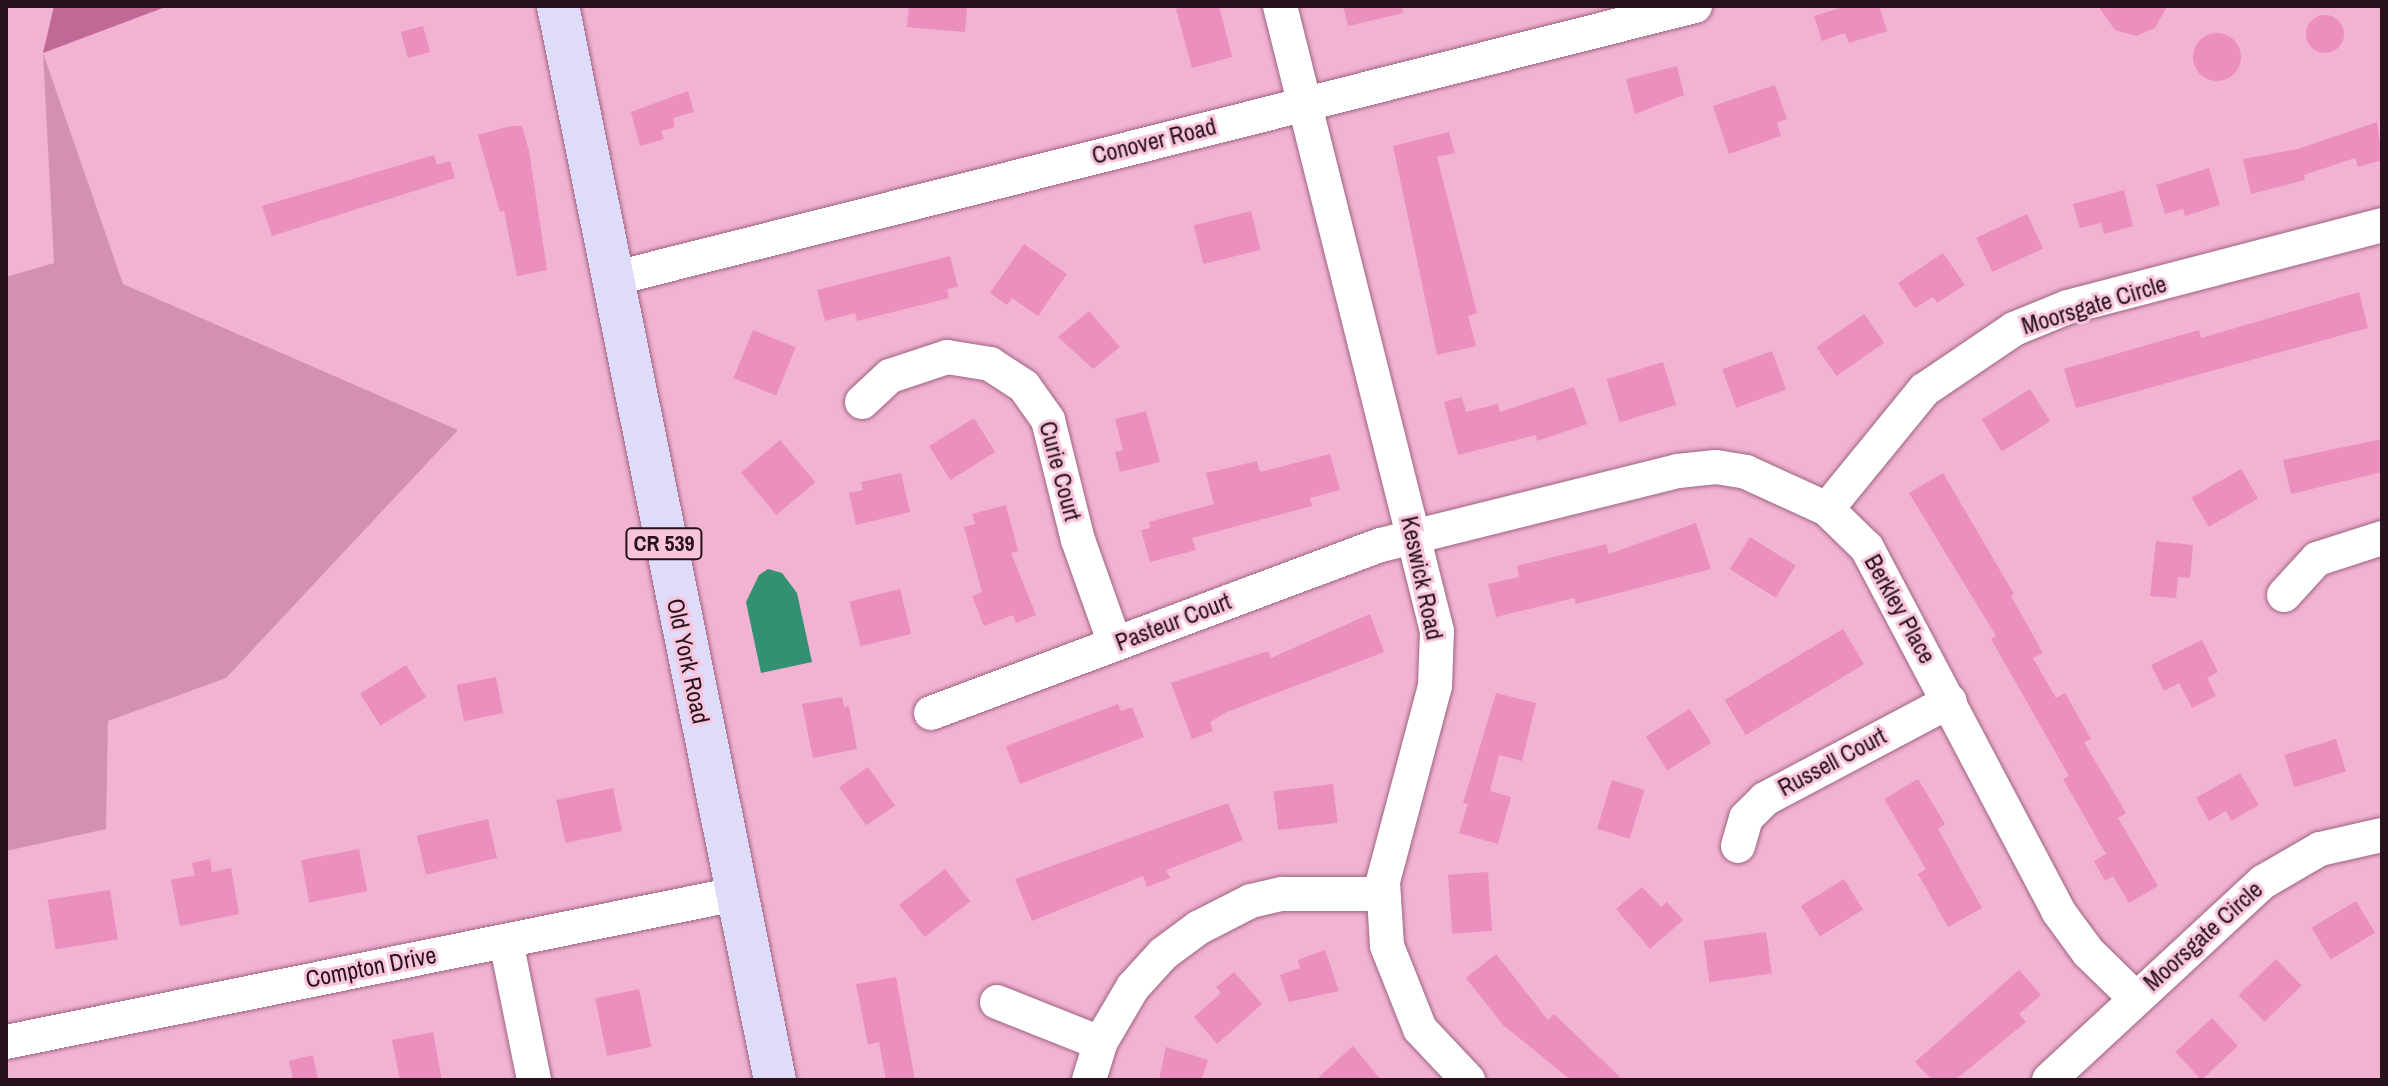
<!DOCTYPE html>
<html>
<head>
<meta charset="utf-8">
<style>
  body { margin:0 }
  #map { position:relative; width:2388px; height:1086px; overflow:hidden; background:#f2b3d2; font-family:"Archivo Narrow",sans-serif }
  div>[style] { position:absolute }
  [style*='--x'] { left:calc(var(--x)*1px); top:calc(var(--y)*1px); width:calc(var(--w)*1px); rotate:calc(var(--a)*1deg) }
  .green>* { inset:0; background:#d291b1 }
  .forest>* { inset:0; background:#c06997 }
  .water>* { inset:0; background:#339073 }
  .building>* { inset:0; background:#ea8fbe; transform-origin:0 0 }
  .round { border-radius:50% }
  .roads { filter:drop-shadow(0 0 2px #9d6481) drop-shadow(0 0 2px #9d6481) }
  .minor>* { height:34px; margin:-17px; padding:0 17px; transform-origin:17px; border-radius:17px; background:#fff }
  .major>* { height:42px; margin:-21px; padding:0 21px; transform-origin:21px; border-radius:21px; background:#dedcfa }
  span { translate:-50% -50%; white-space:nowrap; text-align:center; line-height:1.15; -webkit-text-stroke:6px #f8c5dd; paint-order:stroke }
  .shield-label span { padding:2px 6px; background:#f8c5dd; border:2px solid; border-radius:6px; -webkit-text-stroke-width:0 }
  .shield-label { font-size:22px; color:#27111d; font-weight:700 }
  .street-label { font-size:24px; color:#27111d }
  .frame { position:absolute; inset:0; border:8px solid #27111d; pointer-events:none }
</style>
</head>
<body>
<div id="map">
  <div class="green">
    <div style="clip-path:polygon(43px 53px,123px 284px,458px 430px,226px 678px,108px 721px,106px 829px,6px 851px,6px 277px,54px 263px)"></div>
  </div>
  <div class="forest">
    <div style="clip-path:polygon(54px 6px,168px 6px,43px 53px)"></div>
  </div>
  <div class="water">
    <div style="clip-path:polygon(768px 569px,782px 573px,797px 593px,812px 662px,761px 673px,746px 602px,759px 575px)"></div>
  </div>
  <div class="building">
    <div style="clip-path:polygon(909px 6px,967px 6px,965px 32px,907px 27px)"></div>
    <div style="clip-path:polygon(1188px 6px,1219px 6px,1232px 57px,1192px 68px,1176px 9px)"></div>
    <div style="clip-path:polygon(1343px 6px,1402px 6px,1403px 13px,1348px 26px)"></div>
    <div style="clip-path:polygon(1846px 6px,1879px 6px,1887px 31px,1849px 43px,1845px 33px,1822px 41px,1814px 16px)"></div>
    <div style="clip-path:polygon(2098px 6px,2167px 6px,2155px 28px,2136px 36px,2115px 30px)"></div>
    <div class="round" style="left:2306px;top:15px;width:38px;height:38px"></div>
    <div style="left:423px;top:26px;width:27px;height:23px;rotate:75deg"></div>
    <div class="round" style="left:2193px;top:33px;width:48px;height:48px"></div>
    <div style="clip-path:polygon(1677px 66px,1684px 95px,1635px 114px,1626px 79px)"></div>
    <div style="clip-path:polygon(1775px 85px,1787px 119px,1777px 123px,1781px 136px,1729px 154px,1713px 106px)"></div>
    <div style="clip-path:polygon(688px 91px,694px 112px,673px 118px,675px 127px,661px 131px,664px 139px,640px 146px,631px 112px)"></div>
    <div style="clip-path:polygon(2377px 122px,2382px 160px,2358px 167px,2355px 158px,2304px 175px,2305px 180px,2251px 194px,2243px 159px,2298px 149px)"></div>
    <div style="clip-path:polygon(510px 126px,522px 126px,529px 151px,547px 270px,517px 276px,504px 211px,500px 212px,478px 135px)"></div>
    <div style="clip-path:polygon(1449px 132px,1455px 153px,1437px 157px,1477px 313px,1468px 316px,1476px 346px,1437px 355px,1393px 146px)"></div>
    <div style="clip-path:polygon(434px 155px,437px 165px,450px 161px,455px 178px,272px 236px,262px 206px)"></div>
    <div style="clip-path:polygon(2209px 168px,2220px 205px,2185px 216px,2183px 209px,2165px 214px,2156px 185px)"></div>
    <div style="clip-path:polygon(2124px 190px,2133px 226px,2104px 234px,2101px 223px,2080px 228px,2073px 204px)"></div>
    <div style="left:1251px;top:211px;width:40px;height:59px;rotate:76deg"></div>
    <div style="left:2027px;top:214px;width:38px;height:56px;rotate:65deg"></div>
    <div style="clip-path:polygon(1024px 244px,1067px 274px,1038px 316px,1012px 298px,1007px 305px,990px 293px)"></div>
    <div style="clip-path:polygon(1943px 253px,1965px 285px,1937px 303px,1933px 297px,1915px 308px,1898px 283px)"></div>
    <div style="clip-path:polygon(950px 256px,958px 287px,947px 289px,949px 298px,857px 321px,855px 313px,825px 321px,817px 290px)"></div>
    <div style="clip-path:polygon(2359px 292px,2368px 328px,2076px 408px,2064px 369px,2199px 330px,2201px 338px)"></div>
    <div style="clip-path:polygon(1089px 311px,1120px 347px,1093px 369px,1058px 337px)"></div>
    <div style="left:1864px;top:314px;width:35px;height:58px;rotate:55deg"></div>
    <div style="left:753px;top:330px;width:46px;height:52px;rotate:22deg"></div>
    <div style="left:1772px;top:351px;width:41px;height:53px;rotate:70deg"></div>
    <div style="left:1663px;top:362px;width:45px;height:59px;rotate:73deg"></div>
    <div style="clip-path:polygon(1574px 387px,1587px 424px,1537px 441px,1536px 435px,1458px 455px,1444px 402px,1462px 397px,1466px 412px,1498px 404px,1500px 412px)"></div>
    <div style="left:2030px;top:389px;width:38px;height:57px;rotate:58deg"></div>
    <div style="clip-path:polygon(1146px 411px,1160px 462px,1120px 472px,1115px 452px,1123px 450px,1115px 419px)"></div>
    <div style="left:974px;top:418px;width:40px;height:53px;rotate:58deg"></div>
    <div style="clip-path:polygon(2382px 439px,2382px 472px,2291px 494px,2283px 460px)"></div>
    <div style="left:780px;top:440px;width:55px;height:51px;rotate:50deg"></div>
    <div style="clip-path:polygon(1330px 454px,1340px 490px,1310px 498px,1312px 506px,1192px 538px,1196px 550px,1150px 562px,1141px 530px,1150px 528px,1149px 522px,1214px 504px,1206px 473px,1257px 461px,1260px 472px)"></div>
    <div style="left:2241px;top:469px;width:34px;height:57px;rotate:60deg"></div>
    <div style="clip-path:polygon(901px 473px,910px 512px,856px 525px,849px 493px,863px 490px,861px 482px)"></div>
    <div style="clip-path:polygon(1943px 473px,2014px 594px,2011px 596px,2043px 653px,2033px 658px,2056px 698px,2065px 693px,2091px 739px,2084px 742px,2126px 813px,2118px 818px,2158px 886px,2129px 903px,2113px 876px,2105px 881px,2094px 861px,2106px 854px,2063px 779px,2069px 776px,1991px 639px,1996px 636px,1909px 493px)"></div>
    <div style="clip-path:polygon(1006px 505px,1018px 551px,1011px 553px,1036px 615px,1016px 623px,1013px 615px,984px 626px,972px 596px,982px 592px,964px 527px,975px 524px,972px 514px)"></div>
    <div style="clip-path:polygon(1696px 523px,1711px 569px,1576px 604px,1574px 598px,1496px 617px,1488px 584px,1519px 577px,1517px 566px,1606px 544px,1609px 554px)"></div>
    <div style="left:1750px;top:537px;width:54px;height:38px;rotate:32deg"></div>
    <div style="clip-path:polygon(2156px 541px,2193px 545px,2190px 578px,2178px 577px,2176px 598px,2150px 596px)"></div>
    <div style="left:900px;top:589px;width:46px;height:52px;rotate:76deg"></div>
    <div style="clip-path:polygon(1370px 614px,1384px 652px,1227px 712px,1210px 722px,1213px 731px,1192px 739px,1171px 683px,1268px 651px,1271px 658px)"></div>
    <div style="left:1843px;top:629px;width:41px;height:138px;rotate:59deg"></div>
    <div style="clip-path:polygon(2202px 640px,2218px 672px,2207px 678px,2216px 696px,2192px 708px,2179px 683px,2164px 691px,2151px 665px)"></div>
    <div style="left:406px;top:665px;width:38px;height:54px;rotate:58deg"></div>
    <div style="left:496px;top:677px;width:37px;height:40px;rotate:79deg"></div>
    <div style="clip-path:polygon(1496px 693px,1536px 703px,1522px 761px,1499px 755px,1490px 791px,1511px 797px,1498px 844px,1459px 833px,1468px 804px,1463px 803px)"></div>
    <div style="clip-path:polygon(842px 697px,844px 707px,849px 706px,857px 749px,813px 758px,802px 704px)"></div>
    <div style="clip-path:polygon(1118px 704px,1121px 711px,1132px 707px,1144px 737px,1020px 784px,1006px 746px)"></div>
    <div style="left:1690px;top:709px;width:40px;height:52px;rotate:58deg"></div>
    <div style="left:2336px;top:739px;width:34px;height:54px;rotate:73deg"></div>
    <div style="left:868px;top:767px;width:47px;height:35px;rotate:55deg"></div>
    <div style="clip-path:polygon(2240px 773px,2259px 805px,2231px 821px,2226px 811px,2209px 821px,2196px 798px)"></div>
    <div style="clip-path:polygon(1918px 779px,1945px 824px,1938px 829px,1982px 908px,1948px 927px,1918px 874px,1926px 869px,1884px 799px)"></div>
    <div style="left:1612px;top:780px;width:34px;height:51px;rotate:17deg"></div>
    <div style="left:1333px;top:784px;width:39px;height:60px;rotate:83deg"></div>
    <div style="left:613px;top:788px;width:44px;height:58px;rotate:78deg"></div>
    <div style="clip-path:polygon(1228px 803px,1243px 840px,1166px 870px,1170px 878px,1147px 887px,1143px 876px,1032px 921px,1015px 879px)"></div>
    <div style="left:488px;top:819px;width:40px;height:73px;rotate:77deg"></div>
    <div style="left:359px;top:849px;width:43px;height:59px;rotate:79deg"></div>
    <div style="clip-path:polygon(210px 859px,212px 872px,231px 868px,239px 914px,180px 926px,171px 880px,195px 875px,192px 863px)"></div>
    <div style="left:945px;top:869px;width:41px;height:58px;rotate:52deg"></div>
    <div style="left:1488px;top:872px;width:59px;height:40px;rotate:86deg"></div>
    <div style="left:1844px;top:879px;width:36px;height:51px;rotate:58deg"></div>
    <div style="clip-path:polygon(1642px 887px,1661px 907px,1667px 902px,1683px 920px,1650px 949px,1616px 909px)"></div>
    <div style="left:110px;top:890px;width:50px;height:63px;rotate:81deg"></div>
    <div style="left:2356px;top:901px;width:37px;height:52px;rotate:59deg"></div>
    <div style="left:1766px;top:932px;width:42px;height:63px;rotate:82deg"></div>
    <div style="clip-path:polygon(1325px 950px,1339px 991px,1289px 1002px,1280px 975px,1300px 968px,1298px 960px)"></div>
    <div style="clip-path:polygon(1496px 954px,1548px 1020px,1554px 1014px,1623px 1080px,1571px 1080px,1503px 1025px,1466px 978px)"></div>
    <div style="left:2276px;top:959px;width:37px;height:52px;rotate:46deg"></div>
    <div style="clip-path:polygon(2019px 970px,2041px 995px,2019px 1014px,2026px 1022px,1955px 1080px,1932px 1080px,1915px 1062px)"></div>
    <div style="clip-path:polygon(1234px 972px,1262px 1004px,1217px 1044px,1194px 1017px,1221px 993px,1216px 987px)"></div>
    <div style="clip-path:polygon(896px 977px,915px 1080px,886px 1080px,879px 1042px,868px 1045px,856px 984px)"></div>
    <div style="left:639px;top:989px;width:59px;height:45px;rotate:78deg"></div>
    <div style="left:2212px;top:1018px;width:38px;height:50px;rotate:47deg"></div>
    <div style="clip-path:polygon(433px 1032px,442px 1080px,400px 1080px,392px 1040px)"></div>
    <div style="clip-path:polygon(1353px 1046px,1381px 1080px,1316px 1080px)"></div>
    <div style="clip-path:polygon(1166px 1047px,1208px 1060px,1201px 1080px,1159px 1080px)"></div>
    <div style="clip-path:polygon(313px 1055px,318px 1080px,293px 1080px,289px 1061px)"></div>
  </div>
  <div class="roads">
    <div class="minor">
      <div style="--x:1280;--y:6;--w:644;--a:75.9"></div>
      <div style="--x:1437;--y:631;--w:55;--a:92.1"></div>
      <div style="--x:1435;--y:686;--w:203;--a:104.9"></div>
      <div style="--x:1383;--y:882;--w:64;--a:86.4"></div>
      <div style="--x:1387;--y:946;--w:89;--a:68.3"></div>
      <div style="--x:1420;--y:1029;--w:70;--a:46.7"></div>
      <div style="--x:612;--y:279;--w:1117;--a:-14.15"></div>
      <div style="--x:862;--y:402;--w:38;--a:-43"></div>
      <div style="--x:890;--y:376;--w:60;--a:-18.4"></div>
      <div style="--x:947;--y:357;--w:44;--a:9.2"></div>
      <div style="--x:990;--y:364;--w:40;--a:32.9"></div>
      <div style="--x:1024;--y:386;--w:42;--a:54.8"></div>
      <div style="--x:1048;--y:420;--w:124;--a:76"></div>
      <div style="--x:1078;--y:540;--w:110;--a:70.4"></div>
      <div style="--x:1827;--y:509;--w:154;--a:-50.8"></div>
      <div style="--x:1924;--y:390;--w:109;--a:-34.1"></div>
      <div style="--x:2014;--y:329;--w:58;--a:-22.2"></div>
      <div style="--x:2068;--y:307;--w:325;--a:-14.6"></div>
      <div style="--x:2284;--y:595;--w:49;--a:-47.5"></div>
      <div style="--x:2317;--y:559;--w:68;--a:-17.9"></div>
      <div style="--x:931;--y:713;--w:480;--a:-20.5"></div>
      <div style="--x:1381;--y:545;--w:306;--a:-14"></div>
      <div style="--x:1678;--y:471;--w:38;--a:-6"></div>
      <div style="--x:1716;--y:467;--w:30;--a:9"></div>
      <div style="--x:1746;--y:472;--w:89;--a:24.6"></div>
      <div style="--x:1827;--y:509;--w:56;--a:44.3"></div>
      <div style="--x:1867;--y:548;--w:410;--a:62.2"></div>
      <div style="--x:2058;--y:911;--w:51;--a:53.8"></div>
      <div style="--x:2088;--y:952;--w:66;--a:44.4"></div>
      <div style="--x:1738;--y:846;--w:29;--a:-74"></div>
      <div style="--x:1746;--y:818;--w:27;--a:-45"></div>
      <div style="--x:1765;--y:799;--w:209;--a:-27.9"></div>
      <div style="--x:506;--y:941;--w:142;--a:78.6"></div>
      <div style="--x:997;--y:1002;--w:111;--a:21.7"></div>
      <div style="--x:6;--y:1042;--w:745;--a:-11.46"></div>
      <div style="--x:1089;--y:1080;--w:39;--a:-73"></div>
      <div style="--x:1100;--y:1043;--w:65;--a:-59.5"></div>
      <div style="--x:1133;--y:987;--w:45;--a:-47.7"></div>
      <div style="--x:1163;--y:954;--w:44;--a:-36.6"></div>
      <div style="--x:1198;--y:928;--w:59;--a:-27"></div>
      <div style="--x:1251;--y:901;--w:32;--a:-13"></div>
      <div style="--x:1282;--y:894;--w:100;--a:0"></div>
      <div style="--x:2049;--y:1080;--w:292;--a:-42.8"></div>
      <div style="--x:2263;--y:882;--w:66;--a:-30.1"></div>
      <div style="--x:2320;--y:849;--w:64;--a:-12.7"></div>
    </div>
    <div class="major">
      <div style="--x:558;--y:6;--w:1096;--a:78.58"></div>
    </div>
  </div>
  <div class="shield-label">
    <span style="left:664px;top:544px">CR 539</span>
  </div>
  <div class="street-label">
    <span style="left:1154px;top:141px;rotate:-14deg">Conover Road</span>
    <span style="left:2094px;top:305px;rotate:-17deg">Moorsgate Circle</span>
    <span style="left:1060px;top:471px;rotate:75deg">Curie Court</span>
    <span style="left:1422px;top:578px;rotate:78deg">Keswick Road</span>
    <span style="left:1900px;top:609px;rotate:61deg">Berkley Place</span>
    <span style="left:1173px;top:622px;rotate:-21deg">Pasteur Court</span>
    <span style="left:688px;top:661px;rotate:78deg">Old York Road</span>
    <span style="left:1832px;top:762px;rotate:-28deg">Russell Court</span>
    <span style="left:2203px;top:936px;rotate:-42deg">Moorsgate Circle</span>
    <span style="left:371px;top:967px;rotate:-11deg">Compton Drive</span>
  </div>
  <div class="frame"></div>
</div>
</body>
</html>
